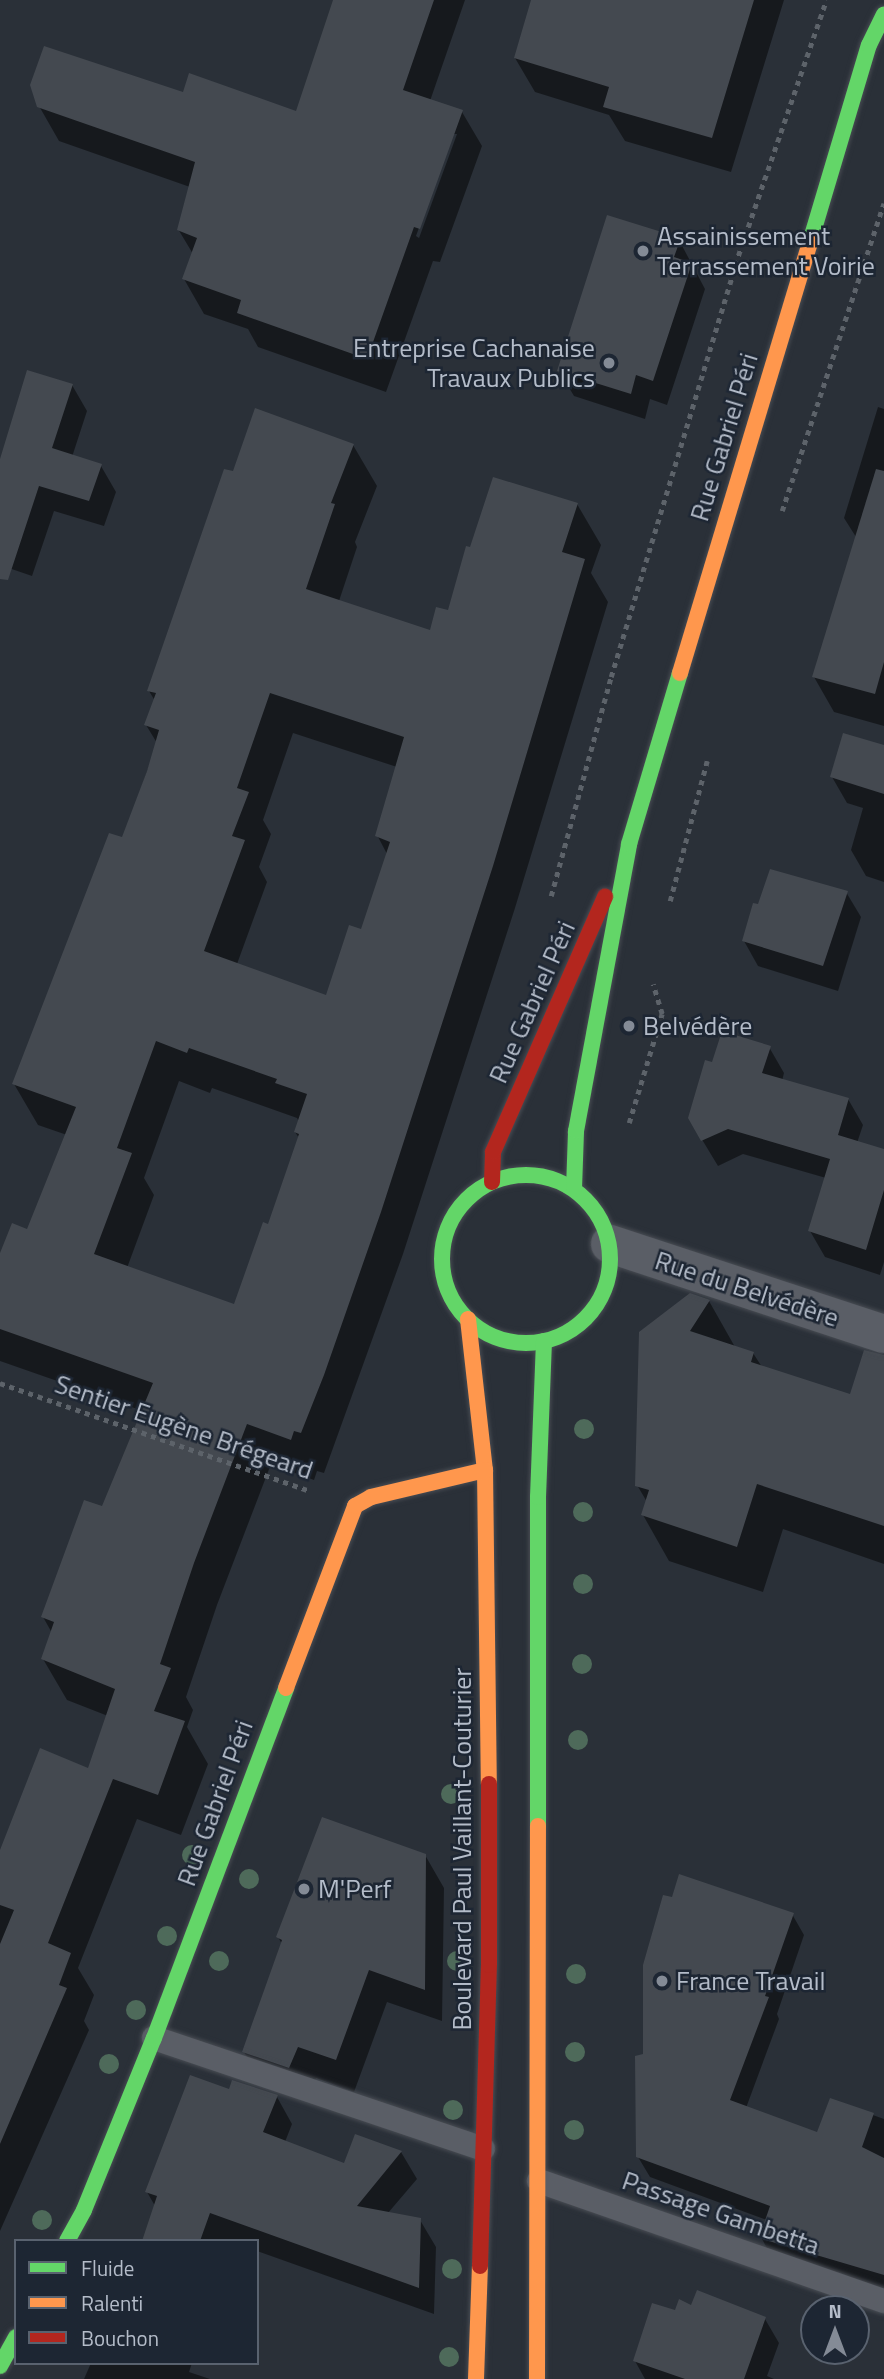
<!DOCTYPE html>
<html>
<head>
<meta charset="utf-8">
<style>
  body { margin:0 }
  #map { position:relative; width:884px; height:2379px; overflow:hidden; background:#2a3038; font-family:"Titillium Web",sans-serif }
  div>[style] { position:absolute }
  [style*='--x'] { left:calc(var(--x)*1px); top:calc(var(--y)*1px); width:calc(var(--w)*1px); rotate:calc(var(--a)*1deg) }
  .shadow>* { inset:0; background:#0007 }
  .building>* { inset:0; background:#444950 }
  .path>* { height:4.5px; margin-top:-2.25px; transform-origin:0; background:repeating-linear-gradient(90deg,#5d636a 0 5px,transparent 0 10px) }
  .roads { filter:drop-shadow(0 0 2px #484c53) drop-shadow(0 0 2px #484c53) }
  .lane>* { height:24px; margin:-12px; padding:0 12px; transform-origin:12px; border-radius:12px; background:#5a5e66 }
  .street>* { height:38px; margin:-19px; padding:0 19px; transform-origin:19px; border-radius:19px; background:#5a5e66 }
  .fast>* { height:16px; margin:-8px; padding:0 8px; transform-origin:8px; border-radius:8px; background:#63d668 }
  .fast>.ring { margin:-8px; padding:0; box-sizing:content-box; background:none; border:16px solid #63d668; border-radius:50% }
  .slow>* { height:16px; margin:-8px; padding:0 8px; transform-origin:8px; border-radius:8px; background:#ff974d }
  .jam>* { height:16px; margin:-8px; padding:0 8px; transform-origin:8px; border-radius:8px; background:#b3261e }
  .trees>* { width:20px; height:20px; margin:-10px; border-radius:50%; background:#4e6a5a }
  .dots>* { width:19px; height:19px; translate:-50% -50%; box-sizing:border-box; border:4px solid #1d2633; border-radius:50% }
  span { translate:-50% -50%; white-space:nowrap; text-align:center; line-height:1.15; -webkit-text-stroke:5px #1d2633; paint-order:stroke }
  .poi-label { font-size:26px; color:#b4bcc9 }
  .left { translate:0 -50%; text-align:left }
  .right { translate:-100% -50%; text-align:right }
  .street-label { font-size:26px; color:#b4bcc9 }
  .legend { position:absolute; left:14px; top:2239px; width:245px; height:126px; box-sizing:border-box; background:#1d2633; border:2px solid #59626f; margin:0; padding:9px 12px; list-style:none; font-size:21px; color:#b4bcc9 }
  .legend li { display:flex; align-items:center; gap:14px; height:35px }
  .legend b { width:35px; border:2px solid #59626f }
  .north { position:absolute; left:800px; top:2295px; width:70px; height:70px; box-sizing:border-box; background:#1d2633; border:2px solid #59626f; border-radius:50%; rotate:0deg; font-size:19px; font-weight:700; line-height:28px; text-align:center; color:#b4bcc9 }
  .north::after { content:''; display:block; margin:auto; width:24px; height:32px; background:#848b96; clip-path:polygon(50% 0,100% 100%,50% 72%,0 100%) }
</style>
</head>
<body>
<div id="map">
  <div class="shadow">
    <div style="clip-path:polygon(evenodd,337px 0,465px 0,430px 101px,462px 112px,482px 146px,440px 262px,433px 261px,386px 392px,258px 347px,248px 329px,204px 314px,184px 279px,193px 254px,178px 229px,190px 187px,59px 141px,39px 106px,184px 94px,297px 113px,337px 0,453px 134px,457px 134px,419px 238px,416px 236px,453px 134px)"></div>
    <div style="clip-path:polygon(533px 0,784px 0,731px 172px,625px 141px,609px 115px,535px 92px,515px 58px)"></div>
    <div style="clip-path:polygon(679px 240px,705px 289px,667px 405px,650px 399px,645px 419px,574px 396px,559px 371px)"></div>
    <div style="clip-path:polygon(72px 385px,87px 411px,72px 457px,101px 466px,116px 492px,104px 526px,54px 511px,32px 576px,0 565px,0 465px)"></div>
    <div style="clip-path:polygon(878px 407px,884px 409px,884px 726px,834px 712px,814px 677px,856px 537px,844px 518px)"></div>
    <div style="clip-path:polygon(evenodd,353px 445px,377px 486px,355px 542px,357px 547px,339px 601px,431px 632px,449px 613px,577px 504px,601px 545px,591px 573px,608px 602px,515px 908px,403px 1254px,324px 1473px,317px 1471px,314px 1480px,271px 1464px,217px 1605px,186px 1697px,193px 1710px,187px 1727px,208px 1764px,181px 1835px,137px 1819px,78px 1968px,94px 1995px,84px 2021px,89px 2030px,0 2231px,0 1855px,89px 1770px,108px 1716px,67px 1700px,43px 1659px,52px 1633px,43px 1617px,103px 1508px,143px 1411px,0 1361px,0 1257px,28px 1232px,67px 1135px,38px 1125px,14px 1084px,123px 840px,157px 743px,146px 725px,155px 701px,149px 691px,234px 473px,353px 445px,293px 733px,397px 767px,377px 835px,387px 854px,362px 931px,327px 997px,237px 964px,267px 882px,259px 867px,271px 834px,263px 820px,293px 733px,353px 445px,179px 1081px,210px 1093px,212px 1088px,297px 1118px,299px 1122px,295px 1132px,299px 1138px,269px 1226px,235px 1306px,127px 1268px,154px 1195px,144px 1178px,179px 1081px)"></div>
    <div style="clip-path:polygon(884px 747px,884px 882px,866px 876px,851px 850px,863px 808px,847px 803px,832px 777px)"></div>
    <div style="clip-path:polygon(846px 892px,861px 917px,838px 991px,758px 966px,744px 941px)"></div>
    <div style="clip-path:polygon(769px 1047px,784px 1073px,782px 1081px,848px 1099px,863px 1125px,857px 1143px,884px 1151px,884px 1262px,880px 1275px,825px 1257px,810px 1231px,826px 1178px,743px 1154px,718px 1166px,689px 1118px,713px 1064px)"></div>
    <div style="clip-path:polygon(709px 1301px,735px 1347px,753px 1353px,762px 1367px,851px 1396px,884px 1393px,884px 1564px,783px 1529px,763px 1592px,669px 1561px,643px 1515px,647px 1502px,637px 1485px,640px 1333px)"></div>
    <div style="clip-path:polygon(425px 1855px,444px 1888px,442px 2021px,387px 2002px,354px 2092px,316px 2078px,308px 2099px,263px 2084px,244px 2052px,282px 1944px,278px 1937px)"></div>
    <div style="clip-path:polygon(792px 1914px,804px 1935px,777px 2014px,779px 2019px,746px 2108px,818px 2134px,831px 2100px,884px 2119px,884px 2301px,772px 2258px,761px 2237px,767px 2220px,650px 2177px,638px 2157px,645px 2056px)"></div>
    <div style="clip-path:polygon(230px 2091px,277px 2097px,292px 2124px,285px 2142px,345px 2165px,356px 2137px,401px 2152px,417px 2179px,388px 2213px,420px 2220px,436px 2247px,434px 2314px,257px 2251px,257px 2241px,144px 2241px,155px 2206px,147px 2192px)"></div>
    <div style="clip-path:polygon(692px 2308px,765px 2319px,779px 2343px,767px 2376px,774px 2379px,645px 2379px,635px 2361px,676px 2313px)"></div>
    <div style="clip-path:polygon(91px 2363px,192px 2363px,189px 2372px,210px 2379px,84px 2379px)"></div>
  </div>
  <div class="building">
    <div style="clip-path:polygon(333px 0,434px 0,403px 90px,463px 110px,420px 229px,414px 227px,367px 359px,237px 313px,241px 300px,182px 279px,197px 238px,177px 230px,195px 162px,37px 107px,30px 85px,44px 46px,183px 92px,189px 73px,296px 111px)"></div>
    <div style="clip-path:polygon(531px 0,754px 0,712px 138px,603px 107px,609px 87px,514px 58px)"></div>
    <div style="clip-path:polygon(607px 215px,681px 238px,674px 257px,692px 263px,653px 381px,636px 375px,631px 394px,557px 371px)"></div>
    <div style="clip-path:polygon(27px 370px,73px 384px,52px 448px,102px 464px,89px 501px,39px 486px,8px 580px,0 579px,0 459px)"></div>
    <div style="clip-path:polygon(evenodd,255px 408px,354px 444px,331px 503px,335px 504px,306px 589px,430px 630px,436px 607px,448px 610px,466px 546px,470px 547px,493px 477px,578px 503px,562px 552px,585px 559px,493px 866px,381px 1212px,324px 1375px,301px 1433px,294px 1431px,291px 1440px,247px 1424px,194px 1563px,160px 1664px,171px 1668px,154px 1711px,185px 1721px,158px 1795px,113px 1779px,48px 1943px,71px 1953px,59px 1985px,67px 1988px,0 2144px,0 1944px,14px 1910px,0 1905px,0 1850px,40px 1748px,88px 1768px,115px 1689px,41px 1659px,54px 1622px,41px 1617px,84px 1500px,102px 1506px,153px 1383px,0 1329px,0 1253px,12px 1223px,27px 1229px,76px 1107px,12px 1084px,109px 833px,122px 837px,147px 771px,159px 730px,144px 725px,156px 693px,147px 691px,224px 469px,233px 471px,255px 408px,270px 693px,404px 737px,375px 836px,390px 842px,361px 929px,349px 925px,326px 995px,204px 951px,245px 840px,232px 836px,249px 792px,237px 788px,270px 693px,255px 408px,156px 1041px,187px 1053px,189px 1048px,277px 1079px,275px 1083px,307px 1094px,294px 1132px,299px 1134px,268px 1224px,263px 1222px,234px 1304px,94px 1254px,132px 1153px,117px 1148px,156px 1041px)"></div>
    <div style="clip-path:polygon(876px 469px,884px 471px,884px 662px,875px 694px,812px 677px)"></div>
    <div style="clip-path:polygon(843px 733px,884px 745px,884px 794px,830px 777px)"></div>
    <div style="clip-path:polygon(770px 869px,848px 891px,823px 966px,742px 941px,753px 903px,758px 904px)"></div>
    <div style="clip-path:polygon(722px 1031px,771px 1046px,762px 1073px,849px 1098px,838px 1135px,884px 1149px,884px 1190px,866px 1250px,808px 1231px,830px 1159px,728px 1129px,701px 1141px,688px 1118px,705px 1060px,712px 1062px)"></div>
    <div style="clip-path:polygon(690px 1293px,710px 1300px,690px 1331px,754px 1352px,751px 1362px,850px 1394px,864px 1350px,884px 1355px,884px 1526px,757px 1484px,737px 1547px,641px 1515px,649px 1490px,635px 1486px,639px 1332px)"></div>
    <div style="clip-path:polygon(322px 1817px,426px 1854px,425px 1990px,369px 1970px,336px 2060px,298px 2047px,289px 2068px,242px 2052px,282px 1940px,276px 1937px)"></div>
    <div style="clip-path:polygon(679px 1874px,794px 1913px,765px 1996px,769px 1997px,730px 2100px,817px 2132px,830px 2098px,874px 2113px,862px 2147px,884px 2158px,884px 2275px,759px 2238px,770px 2206px,636px 2157px,635px 2056px,643px 2054px,643px 1965px,663px 1895px,672px 1897px)"></div>
    <div style="clip-path:polygon(190px 2075px,229px 2089px,232px 2080px,278px 2095px,263px 2132px,344px 2163px,355px 2134px,402px 2151px,357px 2206px,421px 2218px,419px 2288px,210px 2213px,200px 2241px,142px 2241px,157px 2196px,145px 2192px)"></div>
    <div style="clip-path:polygon(697px 2290px,766px 2317px,744px 2379px,685px 2379px,633px 2361px,652px 2303px,675px 2310px,679px 2299px,691px 2305px)"></div>
  </div>
  <div class="path">
    <div style="--x:782;--y:511;--w:324;--a:-71.7"></div>
    <div style="--x:551;--y:896;--w:227;--a:-74.7"></div>
    <div style="--x:611;--y:677;--w:430;--a:-73.2"></div>
    <div style="--x:735;--y:265;--w:280;--a:-71"></div>
    <div style="--x:670;--y:901;--w:145;--a:-75.2"></div>
    <div style="--x:629;--y:1123;--w:114;--a:-73.2"></div>
    <div style="--x:662;--y:1014;--w:31;--a:-107"></div>
    <div style="--x:0;--y:1383;--w:328;--a:19.2"></div>
  </div>
  <div class="roads">
    <div class="lane">
      <div style="--x:154;--y:2038;--w:347;--a:18.6"></div>
      <div style="--x:539;--y:2181;--w:365;--a:19.2"></div>
    </div>
    <div class="street">
      <div style="--x:610;--y:1244;--w:288;--a:18.2"></div>
    </div>
    <div class="fast">
      <div style="--x:811;--y:239;--w:202;--a:-73.4"></div>
      <div style="--x:869;--y:45;--w:34;--a:-64"></div>
      <div class="ring" style="left:442px;top:1175px;width:152px;height:152px"></div>
      <div style="--x:574;--y:1189;--w:58;--a:-88"></div>
      <div style="--x:576;--y:1131;--w:292;--a:-79.5"></div>
      <div style="--x:629;--y:844;--w:178;--a:-73.4"></div>
      <div style="--x:538;--y:1826;--w:329;--a:-90"></div>
      <div style="--x:538;--y:1497;--w:156;--a:-87.8"></div>
      <div style="--x:67;--y:2241;--w:35;--a:-61"></div>
      <div style="--x:84;--y:2210;--w:186;--a:-67.9"></div>
      <div style="--x:154;--y:2038;--w:374;--a:-69.3"></div>
      <div style="--x:0;--y:2366;--w:33;--a:-61"></div>
    </div>
    <div class="slow">
      <div style="--x:680;--y:673;--w:453;--a:-73.2"></div>
      <div style="--x:468;--y:1319;--w:152;--a:83.6"></div>
      <div style="--x:485;--y:1470;--w:314;--a:89.3"></div>
      <div style="--x:286;--y:1688;--w:195;--a:-69.2"></div>
      <div style="--x:355;--y:1506;--w:18;--a:-29"></div>
      <div style="--x:371;--y:1497;--w:117;--a:-13.3"></div>
      <div style="--x:476;--y:2379;--w:113;--a:-88"></div>
      <div style="--x:537;--y:2379;--w:553;--a:-89.9"></div>
    </div>
    <div class="jam">
      <div style="--x:492;--y:1182;--w:30;--a:-88"></div>
      <div style="--x:493;--y:1152;--w:279;--a:-66.3"></div>
      <div style="--x:480;--y:2266;--w:301;--a:-88.3"></div>
      <div style="--x:489;--y:1965;--w:181;--a:-90"></div>
    </div>
  </div>
  <div class="trees">
    <div style="left:584px;top:1429px"></div>
    <div style="left:583px;top:1512px"></div>
    <div style="left:583px;top:1584px"></div>
    <div style="left:582px;top:1664px"></div>
    <div style="left:578px;top:1740px"></div>
    <div style="left:451px;top:1794px"></div>
    <div style="left:192px;top:1855px"></div>
    <div style="left:249px;top:1879px"></div>
    <div style="left:167px;top:1936px"></div>
    <div style="left:219px;top:1961px"></div>
    <div style="left:457px;top:1961px"></div>
    <div style="left:576px;top:1974px"></div>
    <div style="left:136px;top:2010px"></div>
    <div style="left:575px;top:2052px"></div>
    <div style="left:109px;top:2064px"></div>
    <div style="left:453px;top:2110px"></div>
    <div style="left:574px;top:2130px"></div>
    <div style="left:42px;top:2220px"></div>
    <div style="left:452px;top:2269px"></div>
    <div style="left:449px;top:2357px"></div>
  </div>
  <div class="dots">
    <div style="left:643px;top:251px;background:#848b96"></div>
    <div style="left:609px;top:363px;background:#848b96"></div>
    <div style="left:629px;top:1026px;background:#848b96"></div>
    <div style="left:304px;top:1889px;background:#848b96"></div>
    <div style="left:662px;top:1981px;background:#848b96"></div>
  </div>
  <div class="poi-label">
    <span class="left" style="left:657px;top:251px">Assainissement<br>Terrassement Voirie</span>
    <span class="right" style="left:595px;top:363px">Entreprise Cachanaise<br>Travaux Publics</span>
    <span class="left" style="left:643px;top:1026px">Belvédère</span>
    <span class="left" style="left:318px;top:1889px">M'Perf</span>
    <span class="left" style="left:676px;top:1981px">France Travail</span>
  </div>
  <div class="street-label">
    <span style="left:724px;top:437px;rotate:-73deg">Rue Gabriel Péri</span>
    <span style="left:532px;top:1002px;rotate:-66deg">Rue Gabriel Péri</span>
    <span style="left:747px;top:1289px;rotate:18deg">Rue du Belvédère</span>
    <span style="left:184px;top:1427px;rotate:19deg">Sentier Eugène Brégeard</span>
    <span style="left:215px;top:1803px;rotate:-70deg">Rue Gabriel Péri</span>
    <span style="left:462px;top:1849px;rotate:-90deg">Boulevard Paul Vaillant-Couturier</span>
    <span style="left:721px;top:2213px;rotate:19deg">Passage Gambetta</span>
  </div>
  <ul class="legend">
  <li><b style="height:9px;background:#63d668"></b>Fluide</li>
  <li><b style="height:9px;background:#ff974d"></b>Ralenti</li>
  <li><b style="height:9px;background:#b3261e"></b>Bouchon</li>
  </ul>
  <div class="north">N</div>
</div>
</body>
</html>
